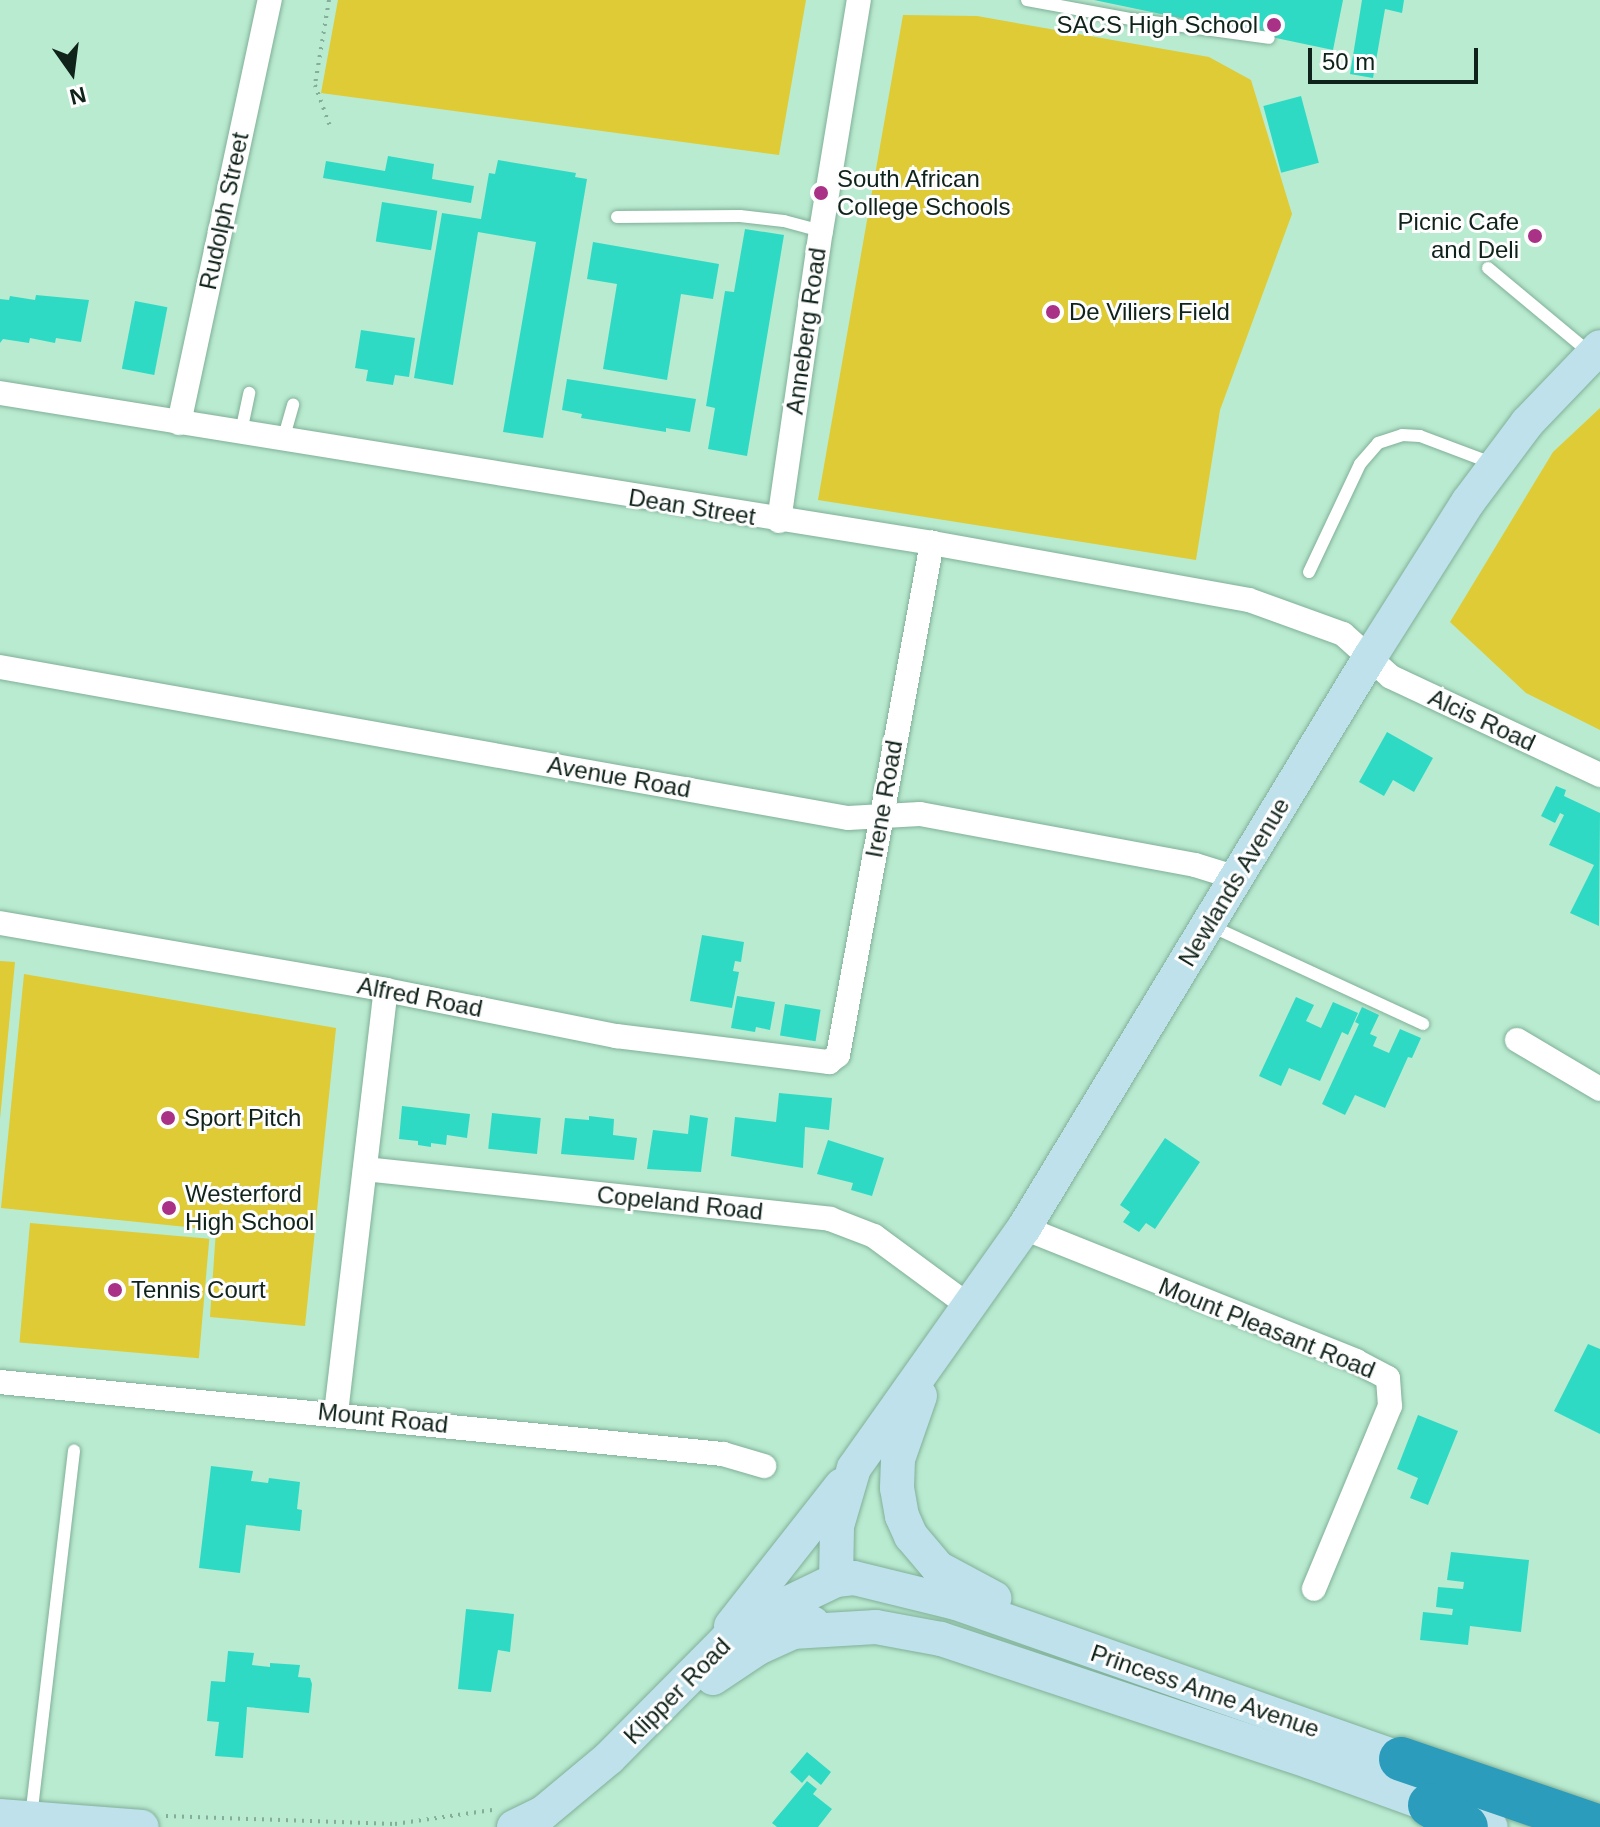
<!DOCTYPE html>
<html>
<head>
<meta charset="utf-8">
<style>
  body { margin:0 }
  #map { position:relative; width:1600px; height:1827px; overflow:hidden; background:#b9ebd1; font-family:Helvetica,sans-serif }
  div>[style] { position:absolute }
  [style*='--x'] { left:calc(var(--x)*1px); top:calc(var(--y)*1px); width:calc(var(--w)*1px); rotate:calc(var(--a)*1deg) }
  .green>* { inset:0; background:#decb35; transform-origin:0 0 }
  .building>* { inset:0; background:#2fdac4; transform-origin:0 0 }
  .path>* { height:4px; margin-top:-2px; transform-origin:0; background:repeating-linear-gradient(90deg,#85ad99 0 2px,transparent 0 8px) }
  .roads { filter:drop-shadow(0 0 2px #80b097) drop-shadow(0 0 2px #80b097) }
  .lane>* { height:12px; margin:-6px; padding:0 6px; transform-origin:6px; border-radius:6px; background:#fff }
  .street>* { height:24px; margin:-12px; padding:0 12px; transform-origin:12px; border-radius:12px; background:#fff }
  .secondary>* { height:34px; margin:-17px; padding:0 17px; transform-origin:17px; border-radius:17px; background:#bfe1eb }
  .highway>* { height:44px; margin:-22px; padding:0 22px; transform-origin:22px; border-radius:22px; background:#2b9cbc }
  .dots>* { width:22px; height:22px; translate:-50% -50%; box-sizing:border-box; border:4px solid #fefefe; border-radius:50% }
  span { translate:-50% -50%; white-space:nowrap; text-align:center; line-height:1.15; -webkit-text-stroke:6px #fefefe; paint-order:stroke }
  .poi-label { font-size:24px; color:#10231a }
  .right { translate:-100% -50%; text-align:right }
  .left { translate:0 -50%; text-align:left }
  .street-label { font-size:24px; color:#10231a }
  .north { position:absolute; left:32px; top:32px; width:80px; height:80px; -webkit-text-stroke:6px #fefefe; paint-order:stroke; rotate:166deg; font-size:22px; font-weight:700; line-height:32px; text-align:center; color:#10231a }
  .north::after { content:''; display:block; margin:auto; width:28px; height:36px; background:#10231a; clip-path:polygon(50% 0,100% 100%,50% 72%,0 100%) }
  .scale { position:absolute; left:1308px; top:48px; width:170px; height:36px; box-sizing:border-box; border:4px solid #10231a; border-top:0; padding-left:10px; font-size:24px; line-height:28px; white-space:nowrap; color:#10231a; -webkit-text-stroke:6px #fefefe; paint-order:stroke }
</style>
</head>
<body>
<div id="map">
  <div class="green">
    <div style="clip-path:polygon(338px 0,806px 0,779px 155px,321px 93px)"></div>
    <div style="clip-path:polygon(903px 15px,977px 16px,1209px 57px,1251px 80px,1292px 214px,1220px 410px,1196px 560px,818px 500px)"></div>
    <div style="clip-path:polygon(1600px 408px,1600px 730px,1526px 693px,1450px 622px,1553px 452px)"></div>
    <div style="clip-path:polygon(0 961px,15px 962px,0 1119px)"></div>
    <div style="clip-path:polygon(24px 974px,336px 1028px,305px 1326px,210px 1317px,216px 1230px,1px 1208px)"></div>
    <div style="left:30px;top:1223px;width:180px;height:120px;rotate:5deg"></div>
  </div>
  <div class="building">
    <div style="clip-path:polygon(1094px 0,1343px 0,1333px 50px)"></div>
    <div style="clip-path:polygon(1362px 0,1404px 0,1402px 13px,1385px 9px,1373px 78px,1350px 74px)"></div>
    <div style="left:1301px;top:96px;width:69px;height:39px;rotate:75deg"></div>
    <div style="clip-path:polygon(388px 156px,434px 164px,432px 179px,474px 186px,471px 203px,323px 178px,326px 161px,385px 171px)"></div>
    <div style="clip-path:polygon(498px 160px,576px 173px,575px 177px,587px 179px,543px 438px,503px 432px,536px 242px,478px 232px,453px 385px,414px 378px,442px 213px,481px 219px,489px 173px,495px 174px)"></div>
    <div style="left:382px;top:202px;width:56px;height:40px;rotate:9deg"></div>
    <div style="clip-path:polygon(745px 229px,784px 235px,747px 456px,708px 449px,715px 408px,706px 406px,725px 291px,734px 292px)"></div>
    <div style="clip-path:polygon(593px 242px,719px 264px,713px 299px,681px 294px,667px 380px,603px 369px,617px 284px,587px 279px)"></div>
    <div style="clip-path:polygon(36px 295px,89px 300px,81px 342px,56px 338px,55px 343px,30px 338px,29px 343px,3px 339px,0 343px,0 299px,9px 300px,10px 296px,35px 300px)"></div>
    <div style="left:135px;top:301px;width:33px;height:69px;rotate:11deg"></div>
    <div style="clip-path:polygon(361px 330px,415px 338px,409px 377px,395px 375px,393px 385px,366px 381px,368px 370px,355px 368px)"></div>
    <div style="clip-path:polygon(567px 379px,696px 399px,690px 432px,666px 428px,666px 432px,581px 418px,582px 414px,562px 410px)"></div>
    <div style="clip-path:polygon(1387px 732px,1433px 758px,1414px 792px,1393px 780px,1384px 796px,1359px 782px)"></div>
    <div style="clip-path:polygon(1556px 786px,1566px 790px,1564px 796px,1600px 813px,1599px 926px,1570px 913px,1594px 865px,1549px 845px,1564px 815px,1560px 813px,1555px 823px,1541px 816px)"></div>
    <div style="clip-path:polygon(702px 935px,744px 942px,741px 962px,735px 961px,733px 971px,739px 972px,732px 1008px,690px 1001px)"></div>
    <div style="clip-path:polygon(737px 996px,775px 1002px,770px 1030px,756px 1027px,755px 1032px,731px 1028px)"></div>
    <div style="clip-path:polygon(1296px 997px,1314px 1005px,1306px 1021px,1321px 1028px,1333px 1002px,1358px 1013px,1348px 1035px,1342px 1032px,1320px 1081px,1289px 1068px,1281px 1086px,1259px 1076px)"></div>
    <div style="left:785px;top:1004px;width:36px;height:32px;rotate:9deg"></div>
    <div style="clip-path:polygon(1362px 1007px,1379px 1015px,1370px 1034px,1377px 1037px,1373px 1046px,1389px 1053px,1400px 1029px,1421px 1038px,1412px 1058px,1408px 1057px,1385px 1108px,1355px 1095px,1345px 1115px,1322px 1104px,1359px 1024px,1355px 1022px)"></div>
    <div style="clip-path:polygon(779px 1093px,832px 1098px,829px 1130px,805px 1127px,803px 1168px,731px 1156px,735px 1117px,776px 1122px)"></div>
    <div style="clip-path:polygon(402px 1106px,470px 1114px,467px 1138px,447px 1135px,446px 1145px,431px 1143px,431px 1147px,418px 1145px,418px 1141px,399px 1139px)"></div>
    <div style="left:492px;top:1113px;width:49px;height:36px;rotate:6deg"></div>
    <div style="clip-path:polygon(690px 1115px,708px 1118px,701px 1172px,647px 1169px,653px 1130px,688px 1134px)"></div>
    <div style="clip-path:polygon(589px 1116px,614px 1119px,613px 1135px,637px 1138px,634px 1160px,561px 1154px,565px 1118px,589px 1120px)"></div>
    <div style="clip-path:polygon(1165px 1138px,1200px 1162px,1155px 1229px,1146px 1223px,1139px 1232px,1123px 1222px,1130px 1212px,1120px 1205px)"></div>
    <div style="clip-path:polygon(828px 1140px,884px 1158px,872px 1196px,851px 1190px,853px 1183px,817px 1174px)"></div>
    <div style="clip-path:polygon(1588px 1344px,1600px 1349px,1600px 1434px,1554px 1411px)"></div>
    <div style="clip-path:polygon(1418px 1415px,1458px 1431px,1428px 1505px,1410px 1498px,1418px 1478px,1397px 1469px)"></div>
    <div style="clip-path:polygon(211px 1466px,253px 1471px,251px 1481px,268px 1483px,269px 1478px,300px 1482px,297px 1509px,302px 1510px,300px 1531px,246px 1525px,240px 1573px,199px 1568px)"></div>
    <div style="clip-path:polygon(1451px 1552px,1529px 1560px,1521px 1632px,1470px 1626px,1468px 1645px,1420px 1640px,1423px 1612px,1452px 1615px,1453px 1609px,1436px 1607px,1438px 1587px,1463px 1589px,1464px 1582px,1447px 1580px)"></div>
    <div style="clip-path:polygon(466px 1609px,514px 1614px,510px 1652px,498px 1650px,491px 1692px,458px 1689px)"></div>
    <div style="clip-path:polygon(228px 1651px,254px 1653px,252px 1665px,270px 1667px,270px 1663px,300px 1665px,298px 1677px,310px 1678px,312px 1684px,309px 1713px,247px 1707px,243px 1758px,215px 1756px,219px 1722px,207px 1721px,211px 1681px,225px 1682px)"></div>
    <div style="clip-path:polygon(807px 1752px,831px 1772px,821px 1785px,809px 1775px,802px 1783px,790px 1772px)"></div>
    <div style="clip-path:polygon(807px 1781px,817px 1789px,813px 1794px,832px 1809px,818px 1827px,777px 1827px,772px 1823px)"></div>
  </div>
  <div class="path">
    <div style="--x:329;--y:0;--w:86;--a:99.4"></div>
    <div style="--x:315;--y:85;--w:47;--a:70"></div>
    <div style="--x:166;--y:1816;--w:229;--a:2"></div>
    <div style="--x:395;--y:1824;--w:98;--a:-8.2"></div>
  </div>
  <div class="roads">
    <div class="lane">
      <div style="--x:1027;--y:0;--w:106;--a:10.4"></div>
      <div style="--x:1131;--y:19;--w:139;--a:7.8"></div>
      <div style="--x:617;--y:217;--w:123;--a:-0.5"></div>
      <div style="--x:740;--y:216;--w:44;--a:6.5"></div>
      <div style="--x:784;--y:221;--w:38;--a:15"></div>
      <div style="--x:1488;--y:268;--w:133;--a:39.8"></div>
      <div style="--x:241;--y:432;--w:40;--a:-78"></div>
      <div style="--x:283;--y:440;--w:37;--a:-74"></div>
      <div style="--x:1309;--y:572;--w:119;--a:-64.7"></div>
      <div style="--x:1360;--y:464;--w:28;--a:-49"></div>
      <div style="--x:1378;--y:443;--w:25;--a:-18"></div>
      <div style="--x:1402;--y:435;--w:18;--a:3"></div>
      <div style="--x:1420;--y:436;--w:79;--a:20.7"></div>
      <div style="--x:1209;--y:925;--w:236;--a:24.8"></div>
      <div style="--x:31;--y:1817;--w:369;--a:-83.3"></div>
    </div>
    <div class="street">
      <div style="--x:0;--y:393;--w:944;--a:9.14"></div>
      <div style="--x:932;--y:543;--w:322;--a:10.2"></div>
      <div style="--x:1249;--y:600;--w:100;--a:19.9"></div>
      <div style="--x:1343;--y:634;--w:64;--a:41.9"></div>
      <div style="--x:1391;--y:677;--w:231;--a:25.1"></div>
      <div style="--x:179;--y:423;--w:433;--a:-77.9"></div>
      <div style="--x:779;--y:521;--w:293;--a:-81.8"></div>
      <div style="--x:821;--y:231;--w:234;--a:-80.7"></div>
      <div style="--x:0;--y:667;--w:861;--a:10.1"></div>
      <div style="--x:848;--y:818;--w:72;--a:-3.2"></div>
      <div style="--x:920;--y:814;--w:280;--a:10.5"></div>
      <div style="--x:1195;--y:865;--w:44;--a:17.2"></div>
      <div style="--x:0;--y:923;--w:392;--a:9.8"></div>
      <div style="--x:386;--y:990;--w:235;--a:11.3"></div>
      <div style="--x:616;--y:1036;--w:215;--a:7"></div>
      <div style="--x:829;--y:1062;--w:11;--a:-38"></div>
      <div style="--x:838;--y:1055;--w:521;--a:-79.6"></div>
      <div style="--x:1517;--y:1040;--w:96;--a:30.6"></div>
      <div style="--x:365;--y:1169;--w:468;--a:6.1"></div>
      <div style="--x:830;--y:1219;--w:47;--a:21.1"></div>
      <div style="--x:874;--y:1236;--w:118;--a:36.4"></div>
      <div style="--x:1024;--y:1228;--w:358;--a:21.8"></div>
      <div style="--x:1356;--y:1361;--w:36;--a:28"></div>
      <div style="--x:1388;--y:1378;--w:28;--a:86"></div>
      <div style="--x:1390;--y:1406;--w:198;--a:112.6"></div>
      <div style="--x:0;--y:1382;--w:727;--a:5.69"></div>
      <div style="--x:723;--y:1454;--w:43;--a:16.3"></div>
      <div style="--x:336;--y:1413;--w:426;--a:-83.3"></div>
    </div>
    <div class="secondary">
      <div style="--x:920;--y:1396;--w:67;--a:109.2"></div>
      <div style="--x:898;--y:1459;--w:29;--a:92"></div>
      <div style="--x:897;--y:1488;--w:28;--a:80"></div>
      <div style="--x:902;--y:1516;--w:22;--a:66"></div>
      <div style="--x:911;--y:1536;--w:42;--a:49.8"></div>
      <div style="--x:938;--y:1568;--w:64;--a:28.2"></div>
      <div style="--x:836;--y:1580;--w:54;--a:-88.9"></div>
      <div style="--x:837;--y:1526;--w:60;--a:-73.7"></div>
      <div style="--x:854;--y:1468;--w:294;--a:-54.7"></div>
      <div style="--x:1024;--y:1228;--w:668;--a:-58.79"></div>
      <div style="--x:1370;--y:657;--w:183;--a:-57.7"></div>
      <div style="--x:1468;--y:502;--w:99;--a:-53.2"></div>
      <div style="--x:1527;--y:423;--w:105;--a:-46.2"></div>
      <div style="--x:731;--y:1626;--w:179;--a:-51.8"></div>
      <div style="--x:792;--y:1632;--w:84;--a:-3.4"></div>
      <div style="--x:876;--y:1627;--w:66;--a:10.5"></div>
      <div style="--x:941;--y:1639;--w:390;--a:18.4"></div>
      <div style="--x:1311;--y:1762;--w:191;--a:19.9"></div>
      <div style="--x:713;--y:1678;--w:54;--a:-33.7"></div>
      <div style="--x:758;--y:1648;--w:60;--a:-24.4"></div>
      <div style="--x:0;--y:1816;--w:142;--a:4.4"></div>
      <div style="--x:514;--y:1827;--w:32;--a:-26"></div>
      <div style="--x:543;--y:1813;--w:86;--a:-39.8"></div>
      <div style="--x:609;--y:1758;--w:168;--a:-45.2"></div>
      <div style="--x:727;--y:1639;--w:66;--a:-30.8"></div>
      <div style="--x:784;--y:1605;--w:58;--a:-25.7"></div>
      <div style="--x:836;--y:1580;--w:18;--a:-6"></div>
      <div style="--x:854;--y:1578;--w:105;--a:13.8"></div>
      <div style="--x:956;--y:1603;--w:472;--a:19.3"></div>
      <div style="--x:1401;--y:1759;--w:22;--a:27"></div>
    </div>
    <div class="highway">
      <div style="--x:1401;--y:1759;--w:210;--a:18.9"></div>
      <div style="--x:1430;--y:1805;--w:42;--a:31.4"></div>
    </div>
  </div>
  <div class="dots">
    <div style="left:1274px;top:25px;background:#a93186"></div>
    <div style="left:821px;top:193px;background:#a93186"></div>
    <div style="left:1535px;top:236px;background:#a93186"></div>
    <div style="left:1053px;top:312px;background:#a93186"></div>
    <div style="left:168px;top:1118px;background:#a93186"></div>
    <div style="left:169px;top:1208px;background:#a93186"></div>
    <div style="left:115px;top:1290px;background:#a93186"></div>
  </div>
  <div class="poi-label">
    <span class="right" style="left:1258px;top:25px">SACS High School</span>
    <span class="left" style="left:837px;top:193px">South African<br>College Schools</span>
    <span class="right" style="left:1519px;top:236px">Picnic Cafe<br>and Deli</span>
    <span class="left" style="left:1069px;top:312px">De Viliers Field</span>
    <span class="left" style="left:184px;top:1118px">Sport Pitch</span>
    <span class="left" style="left:185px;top:1208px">Westerford<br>High School</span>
    <span class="left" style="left:131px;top:1290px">Tennis Court</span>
  </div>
  <div class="street-label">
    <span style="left:224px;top:211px;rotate:-78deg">Rudolph Street</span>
    <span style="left:806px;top:331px;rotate:-82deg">Anneberg Road</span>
    <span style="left:692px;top:507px;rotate:9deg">Dean Street</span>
    <span style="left:1482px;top:720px;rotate:25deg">Alcis Road</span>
    <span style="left:619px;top:777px;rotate:10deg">Avenue Road</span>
    <span style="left:884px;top:799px;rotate:-80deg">Irene Road</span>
    <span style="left:1234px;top:882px;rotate:-59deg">Newlands Avenue</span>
    <span style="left:420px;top:997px;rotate:11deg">Alfred Road</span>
    <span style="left:680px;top:1203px;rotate:6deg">Copeland Road</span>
    <span style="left:1267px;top:1328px;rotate:22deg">Mount Pleasant Road</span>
    <span style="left:383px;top:1418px;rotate:6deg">Mount Road</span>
    <span style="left:677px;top:1691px;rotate:-45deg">Klipper Road</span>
    <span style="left:1205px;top:1691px;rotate:19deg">Princess Anne Avenue</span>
  </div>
  <div class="north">N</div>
  <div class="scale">50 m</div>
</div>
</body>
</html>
